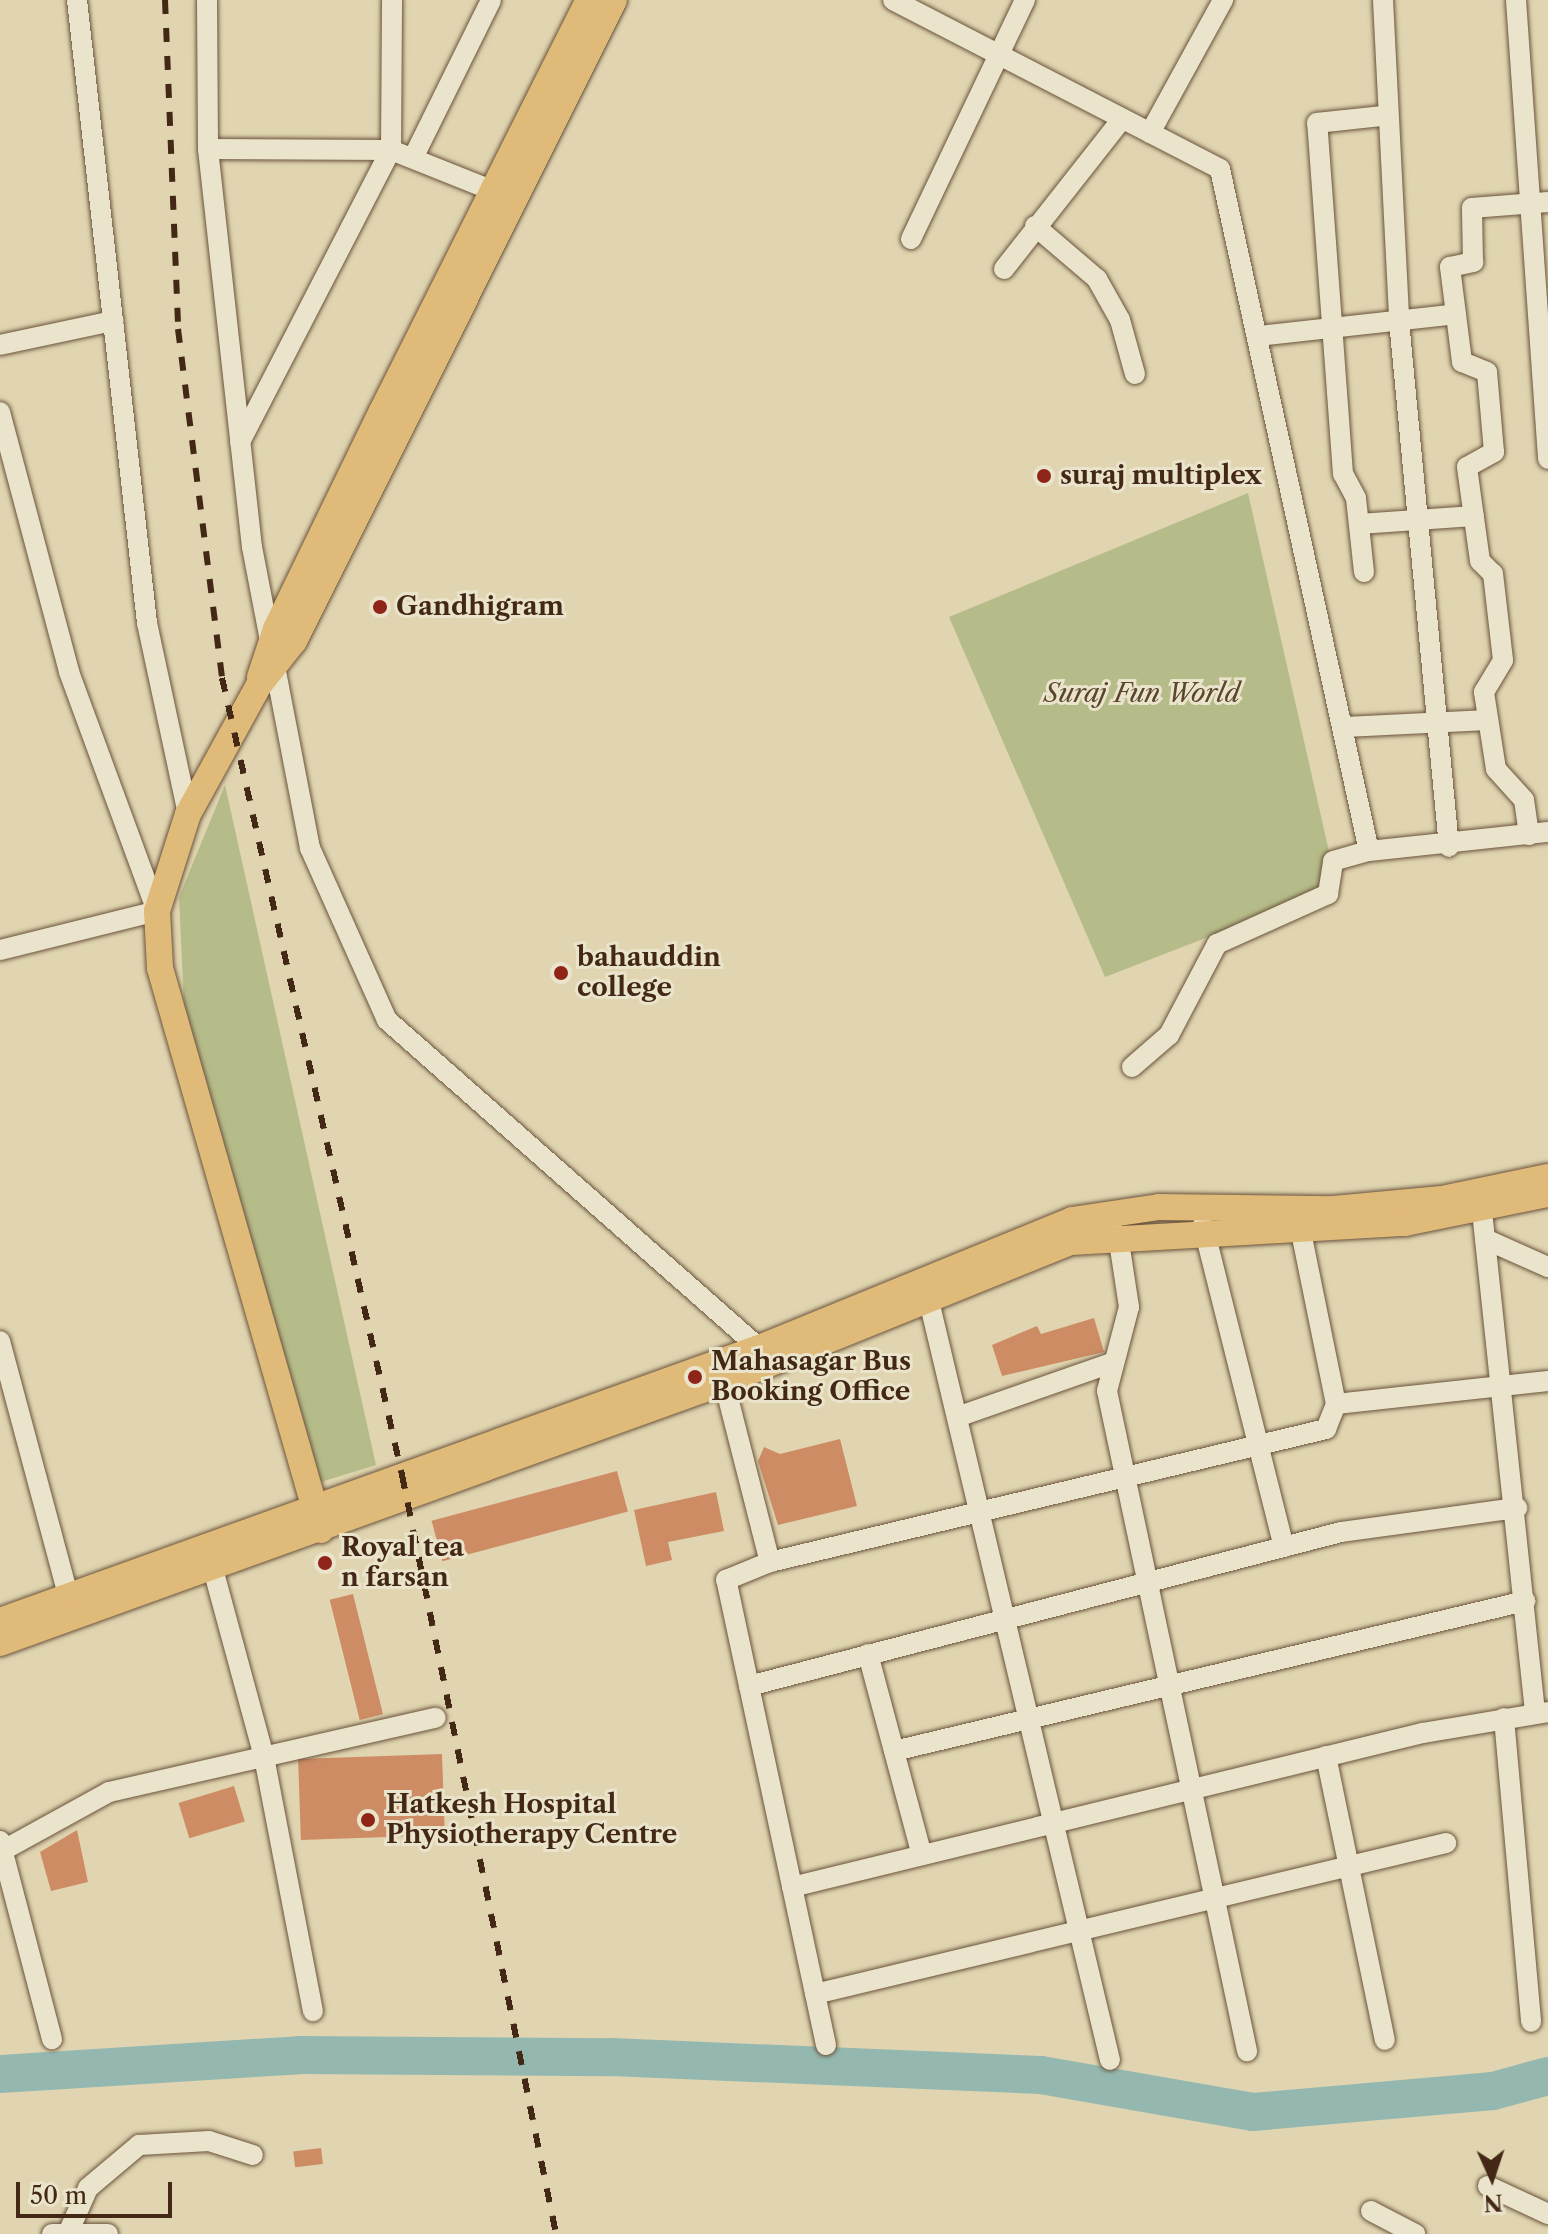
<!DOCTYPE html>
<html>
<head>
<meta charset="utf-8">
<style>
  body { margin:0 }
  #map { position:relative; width:1548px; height:2234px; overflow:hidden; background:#e0d5b0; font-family:"Libre Caslon Text",serif }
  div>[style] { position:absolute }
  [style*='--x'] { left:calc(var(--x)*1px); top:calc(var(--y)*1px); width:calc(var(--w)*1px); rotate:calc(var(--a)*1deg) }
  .green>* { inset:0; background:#b6bc89 }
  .river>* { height:38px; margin:-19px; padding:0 19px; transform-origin:19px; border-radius:19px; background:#94b8b0 }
  .building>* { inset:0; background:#cd8c64; transform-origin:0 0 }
  .roads { filter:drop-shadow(0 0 2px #6a533c) drop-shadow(0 0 2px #6a533c) }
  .minor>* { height:20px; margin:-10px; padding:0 10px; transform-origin:10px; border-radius:10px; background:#ebe4cc }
  .major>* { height:26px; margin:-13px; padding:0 13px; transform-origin:13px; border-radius:13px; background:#e0ba78 }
  .rail>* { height:6px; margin-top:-3px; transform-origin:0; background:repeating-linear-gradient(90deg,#432815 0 14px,transparent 0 28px) }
  .dots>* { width:22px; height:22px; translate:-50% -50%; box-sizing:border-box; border:4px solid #ebe4cc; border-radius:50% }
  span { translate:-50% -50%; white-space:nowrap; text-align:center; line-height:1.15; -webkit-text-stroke:6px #ebe4cc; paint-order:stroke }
  .poi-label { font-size:26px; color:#432815; font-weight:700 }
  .left { translate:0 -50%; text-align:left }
  .park-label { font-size:26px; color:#5a462c; font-style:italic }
  .north { position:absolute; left:1452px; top:2138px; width:80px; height:80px; -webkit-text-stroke:6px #ebe4cc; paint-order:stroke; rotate:177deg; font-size:22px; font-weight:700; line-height:32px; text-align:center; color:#432815 }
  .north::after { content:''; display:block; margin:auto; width:28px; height:36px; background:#432815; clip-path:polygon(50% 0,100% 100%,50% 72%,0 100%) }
  .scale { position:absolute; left:16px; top:2182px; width:156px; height:36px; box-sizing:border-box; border:4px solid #432815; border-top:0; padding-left:10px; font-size:24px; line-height:28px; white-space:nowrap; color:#432815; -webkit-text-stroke:6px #ebe4cc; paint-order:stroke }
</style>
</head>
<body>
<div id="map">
  <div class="green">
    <div style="clip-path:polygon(1248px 493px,1337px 887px,1105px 977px,949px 617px)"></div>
    <div style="clip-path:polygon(225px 785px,376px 1465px,321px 1482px,184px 1005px,179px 897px)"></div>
  </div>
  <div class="river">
    <div style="--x:0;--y:2074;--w:300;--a:-3.6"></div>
    <div style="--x:299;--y:2055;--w:312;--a:0.4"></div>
    <div style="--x:611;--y:2057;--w:430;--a:2.4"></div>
    <div style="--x:1041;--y:2075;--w:215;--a:9.9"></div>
    <div style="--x:1253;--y:2112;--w:241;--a:-5"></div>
    <div style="--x:1493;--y:2091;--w:57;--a:-15.3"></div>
  </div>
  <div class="building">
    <div style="clip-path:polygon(1094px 1318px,1104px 1352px,1002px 1376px,992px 1345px,1037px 1326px,1041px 1334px)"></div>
    <div style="clip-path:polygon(840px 1439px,857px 1506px,778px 1525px,758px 1461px,764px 1447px,780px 1454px)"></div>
    <div style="left:617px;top:1471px;width:42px;height:192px;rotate:75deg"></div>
    <div style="clip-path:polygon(716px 1492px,724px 1531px,668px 1542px,672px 1560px,646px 1566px,634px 1510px)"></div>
    <div style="left:353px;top:1594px;width:124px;height:24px;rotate:76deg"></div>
    <div style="left:442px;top:1754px;width:81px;height:144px;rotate:88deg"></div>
    <div style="left:234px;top:1786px;width:37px;height:58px;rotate:73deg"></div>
    <div style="clip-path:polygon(77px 1830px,88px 1882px,51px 1891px,40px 1852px)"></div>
    <div style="left:321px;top:2148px;width:16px;height:28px;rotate:83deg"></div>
  </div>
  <div class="roads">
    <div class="minor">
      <div style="--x:77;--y:0;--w:627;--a:83.59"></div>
      <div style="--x:147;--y:623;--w:195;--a:77.9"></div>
      <div style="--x:207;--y:0;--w:149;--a:89.6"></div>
      <div style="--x:208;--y:149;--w:400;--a:83.7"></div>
      <div style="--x:252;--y:547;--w:307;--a:79.1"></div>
      <div style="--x:310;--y:848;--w:188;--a:65.9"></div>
      <div style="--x:387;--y:1020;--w:496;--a:41.4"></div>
      <div style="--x:893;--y:0;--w:368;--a:27.3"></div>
      <div style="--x:1220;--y:169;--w:698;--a:77.68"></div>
      <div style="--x:1369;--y:851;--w:180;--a:-6.1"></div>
      <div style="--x:1383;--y:0;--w:321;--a:87.1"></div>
      <div style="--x:1399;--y:321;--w:528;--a:84.57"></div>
      <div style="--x:1516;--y:0;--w:460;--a:86"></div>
      <div style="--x:1150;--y:133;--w:152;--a:-61.2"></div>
      <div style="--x:208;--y:149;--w:183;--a:0.3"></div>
      <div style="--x:391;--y:150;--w:124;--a:21.8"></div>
      <div style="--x:413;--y:158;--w:176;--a:-63.7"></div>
      <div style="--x:1035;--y:226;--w:82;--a:40.5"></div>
      <div style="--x:1097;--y:279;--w:47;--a:60.7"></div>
      <div style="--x:1120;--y:320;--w:56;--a:74.5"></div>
      <div style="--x:911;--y:239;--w:265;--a:-64.5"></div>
      <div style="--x:1004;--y:269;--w:191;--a:-51.8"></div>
      <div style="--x:1258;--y:336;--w:199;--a:-6.3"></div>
      <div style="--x:0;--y:345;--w:116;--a:-12"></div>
      <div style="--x:0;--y:412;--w:269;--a:75.1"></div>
      <div style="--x:69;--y:672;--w:255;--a:69.8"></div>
      <div style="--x:157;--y:911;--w:162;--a:166"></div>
      <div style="--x:240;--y:442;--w:329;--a:-62.7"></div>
      <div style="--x:391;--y:150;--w:150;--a:-89.6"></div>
      <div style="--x:1359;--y:524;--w:115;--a:-4"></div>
      <div style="--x:1364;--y:572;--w:74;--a:-96.2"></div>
      <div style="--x:1356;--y:498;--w:27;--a:-118"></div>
      <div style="--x:1343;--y:474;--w:352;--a:-94.2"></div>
      <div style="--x:1317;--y:123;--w:66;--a:-6.1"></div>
      <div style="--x:1345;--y:727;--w:143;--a:-2.8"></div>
      <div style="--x:1529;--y:835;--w:35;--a:-98"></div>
      <div style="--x:1524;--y:800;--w:42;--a:-132.1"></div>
      <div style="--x:1496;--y:769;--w:78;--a:-98.9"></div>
      <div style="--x:1484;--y:692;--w:37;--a:-59"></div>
      <div style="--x:1503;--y:660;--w:87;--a:-96.6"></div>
      <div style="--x:1493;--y:574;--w:18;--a:-135"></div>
      <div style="--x:1480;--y:561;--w:95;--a:-97.9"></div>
      <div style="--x:1467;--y:467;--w:31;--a:-29"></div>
      <div style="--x:1494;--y:452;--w:80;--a:-95"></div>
      <div style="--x:1487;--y:372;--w:27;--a:-158"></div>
      <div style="--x:1462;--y:362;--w:96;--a:-97.2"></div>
      <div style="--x:1450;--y:267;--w:24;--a:-12"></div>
      <div style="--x:1473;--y:262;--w:54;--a:-91.1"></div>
      <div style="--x:1472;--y:208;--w:76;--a:-4.5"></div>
      <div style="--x:1132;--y:1067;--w:49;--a:-40.9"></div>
      <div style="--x:1169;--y:1035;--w:103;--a:-62.2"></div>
      <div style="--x:1217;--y:944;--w:122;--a:-24.2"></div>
      <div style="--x:1328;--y:894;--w:33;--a:-81"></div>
      <div style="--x:1333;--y:861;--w:37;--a:-16"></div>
      <div style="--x:1482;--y:1211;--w:504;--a:83.96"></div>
      <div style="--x:1203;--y:1225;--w:332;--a:75.9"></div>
      <div style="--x:1301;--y:1232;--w:176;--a:78.5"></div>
      <div style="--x:1118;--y:1235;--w:73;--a:81.3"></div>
      <div style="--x:1129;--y:1307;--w:87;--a:104.7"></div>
      <div style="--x:1107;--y:1391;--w:675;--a:78.02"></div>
      <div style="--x:1485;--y:1239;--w:69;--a:24"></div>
      <div style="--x:929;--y:1301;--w:780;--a:76.59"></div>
      <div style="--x:0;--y:1341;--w:267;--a:75"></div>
      <div style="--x:724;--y:1382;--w:186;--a:75.7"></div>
      <div style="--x:960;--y:1416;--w:160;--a:-19.3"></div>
      <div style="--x:213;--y:1569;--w:195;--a:74.8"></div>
      <div style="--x:264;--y:1757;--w:259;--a:79.1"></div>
      <div style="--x:868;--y:1654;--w:208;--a:75"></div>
      <div style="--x:749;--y:1686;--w:612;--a:-14.58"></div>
      <div style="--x:1341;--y:1532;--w:178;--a:-7.8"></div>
      <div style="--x:1504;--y:1718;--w:305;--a:84.9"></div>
      <div style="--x:894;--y:1751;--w:649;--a:-13.37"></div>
      <div style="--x:1326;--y:1756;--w:290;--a:78.3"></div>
      <div style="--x:0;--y:1841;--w:205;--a:75.3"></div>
      <div style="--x:0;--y:1852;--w:124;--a:-28.8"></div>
      <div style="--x:109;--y:1792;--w:335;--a:-12.8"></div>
      <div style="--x:792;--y:1887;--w:650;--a:-13.72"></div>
      <div style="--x:1423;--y:1733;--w:127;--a:-9.5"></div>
      <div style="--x:815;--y:1994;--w:649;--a:-13.46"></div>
      <div style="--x:826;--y:2045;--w:476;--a:-102.1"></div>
      <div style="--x:726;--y:1580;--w:48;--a:-22.2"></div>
      <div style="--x:770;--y:1562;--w:572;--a:-13.45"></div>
      <div style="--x:1326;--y:1429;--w:27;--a:-68"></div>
      <div style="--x:1336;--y:1404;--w:213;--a:-6.2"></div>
      <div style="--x:1488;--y:2186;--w:66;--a:25"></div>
      <div style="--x:1371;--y:2211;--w:50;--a:27.6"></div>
      <div style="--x:68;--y:2233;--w:49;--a:-66"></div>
      <div style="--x:88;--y:2188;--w:67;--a:-40.1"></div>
      <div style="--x:139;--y:2145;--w:70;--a:-3.3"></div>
      <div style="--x:209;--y:2141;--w:46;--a:17.7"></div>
      <div style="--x:52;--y:2234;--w:56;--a:0"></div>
    </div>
    <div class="major">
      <div style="--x:260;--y:677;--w:51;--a:-71.6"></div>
      <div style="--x:276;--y:629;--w:242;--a:-64.1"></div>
      <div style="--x:382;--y:411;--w:460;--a:-63.3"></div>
      <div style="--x:321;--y:1530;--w:585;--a:-105.99"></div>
      <div style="--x:160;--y:968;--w:57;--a:-93"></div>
      <div style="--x:157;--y:911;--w:102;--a:-72.3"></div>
      <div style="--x:188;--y:814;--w:147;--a:-61.2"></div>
      <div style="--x:259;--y:685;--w:56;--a:-51.5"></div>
      <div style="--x:294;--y:641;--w:716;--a:-63.47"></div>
      <div style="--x:0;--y:1621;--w:807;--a:-19.78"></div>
      <div style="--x:759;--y:1348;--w:338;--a:-22.2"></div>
      <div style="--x:1072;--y:1220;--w:88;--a:-8.5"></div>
      <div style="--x:1159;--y:1207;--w:175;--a:0.7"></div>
      <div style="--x:1334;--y:1209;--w:108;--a:-5.3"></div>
      <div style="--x:1442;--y:1199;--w:108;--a:-11.7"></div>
      <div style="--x:0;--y:1643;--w:770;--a:-19.82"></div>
      <div style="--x:724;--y:1382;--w:374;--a:-22"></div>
      <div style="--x:1071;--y:1242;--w:335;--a:-3.3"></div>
      <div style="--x:1405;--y:1223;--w:146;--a:-11.5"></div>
    </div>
  </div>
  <div class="rail">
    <div style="--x:165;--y:0;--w:329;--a:87.7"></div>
    <div style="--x:178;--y:329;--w:352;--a:82.8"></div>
    <div style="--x:222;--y:678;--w:817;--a:77.27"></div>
    <div style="--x:402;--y:1475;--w:774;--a:78.53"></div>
  </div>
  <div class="dots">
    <div style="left:1044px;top:476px;background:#8f2418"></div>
    <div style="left:380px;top:607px;background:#8f2418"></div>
    <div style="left:561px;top:973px;background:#8f2418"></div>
    <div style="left:695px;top:1377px;background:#8f2418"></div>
    <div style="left:325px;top:1563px;background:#8f2418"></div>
    <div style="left:368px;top:1820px;background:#8f2418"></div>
  </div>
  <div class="poi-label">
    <span class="left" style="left:1060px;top:476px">suraj multiplex</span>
    <span class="left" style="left:396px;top:607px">Gandhigram</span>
    <span class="left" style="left:577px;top:973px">bahauddin<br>college</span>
    <span class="left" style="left:711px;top:1377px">Mahasagar Bus<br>Booking Office</span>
    <span class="left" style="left:341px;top:1563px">Royal tea<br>n farsan</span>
    <span class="left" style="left:386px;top:1820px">Hatkesh Hospital<br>Physiotherapy Centre</span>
  </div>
  <div class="park-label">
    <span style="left:1142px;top:694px">Suraj Fun World</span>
  </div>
  <div class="north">N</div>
  <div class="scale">50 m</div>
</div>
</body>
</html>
